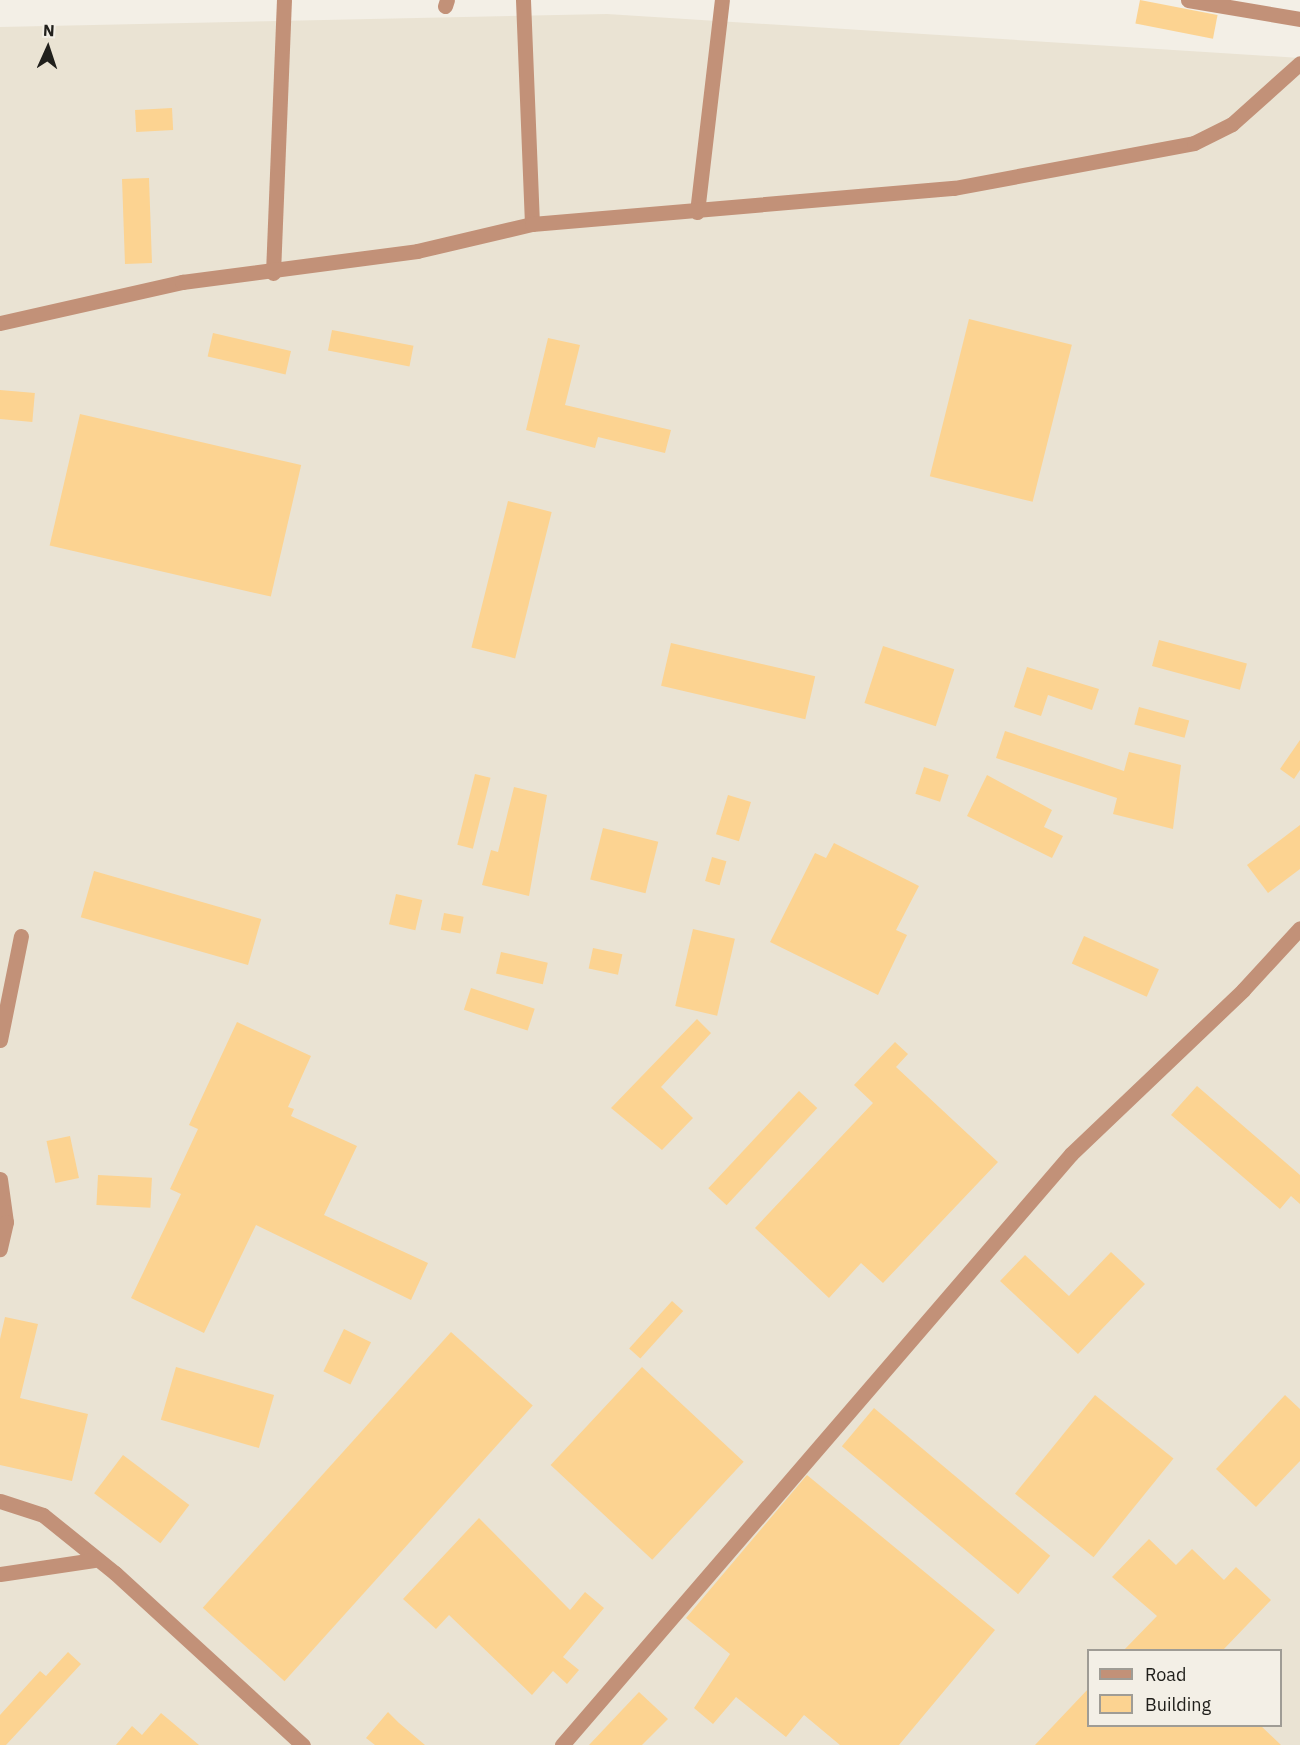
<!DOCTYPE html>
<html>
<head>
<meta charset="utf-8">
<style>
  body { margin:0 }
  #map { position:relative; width:1300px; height:1745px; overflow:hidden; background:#f3efe6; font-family:"IBM Plex Sans",sans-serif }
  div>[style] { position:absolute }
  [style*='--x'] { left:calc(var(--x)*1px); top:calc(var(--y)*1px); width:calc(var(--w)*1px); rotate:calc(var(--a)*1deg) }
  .built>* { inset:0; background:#eae3d3 }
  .building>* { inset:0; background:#fcd391; transform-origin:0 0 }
  .minor>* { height:15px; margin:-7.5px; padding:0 7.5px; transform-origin:7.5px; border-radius:7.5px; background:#c29178 }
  span { translate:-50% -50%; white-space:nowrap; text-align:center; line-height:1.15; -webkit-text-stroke:5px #f3efe6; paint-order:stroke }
  .legend { position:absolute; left:1087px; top:1649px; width:195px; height:78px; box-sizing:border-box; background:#f3efe6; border:2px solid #9f9c95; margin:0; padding:8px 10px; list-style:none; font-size:18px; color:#21201c }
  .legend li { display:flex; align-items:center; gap:12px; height:30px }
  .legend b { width:30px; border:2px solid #9f9c95 }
  .north { position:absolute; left:18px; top:18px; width:60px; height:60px; -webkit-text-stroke:4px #f3efe6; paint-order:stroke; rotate:3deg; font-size:16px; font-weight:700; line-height:24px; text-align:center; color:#21201c }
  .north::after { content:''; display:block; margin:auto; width:21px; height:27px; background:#21201c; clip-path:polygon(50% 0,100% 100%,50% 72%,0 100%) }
</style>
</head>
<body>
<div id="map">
  <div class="built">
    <div style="clip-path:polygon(evenodd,607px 14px,1300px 58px,1300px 1745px,0 1745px,0 27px,607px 14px,1088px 1650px,1280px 1650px,1280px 1726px,1088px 1726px,1088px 1650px)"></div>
  </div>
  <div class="building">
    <div style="left:1140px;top:0;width:79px;height:24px;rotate:11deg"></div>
    <div style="left:172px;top:108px;width:22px;height:37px;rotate:87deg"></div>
    <div style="left:149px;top:178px;width:85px;height:27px;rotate:88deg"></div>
    <div style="left:969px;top:319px;width:106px;height:162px;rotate:14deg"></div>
    <div style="left:332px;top:330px;width:83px;height:21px;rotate:11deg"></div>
    <div style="left:213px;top:333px;width:80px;height:24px;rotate:13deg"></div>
    <div style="clip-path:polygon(548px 338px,580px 345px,565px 405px,671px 430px,665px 453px,598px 437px,595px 448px,526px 430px)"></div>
    <div style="left:0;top:390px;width:35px;height:29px;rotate:5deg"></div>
    <div style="left:80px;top:414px;width:227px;height:135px;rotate:13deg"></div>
    <div style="left:508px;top:501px;width:45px;height:151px;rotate:14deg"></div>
    <div style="left:1159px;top:640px;width:91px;height:27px;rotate:15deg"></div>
    <div style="left:671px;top:643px;width:148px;height:44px;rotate:13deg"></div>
    <div style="left:883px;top:646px;width:75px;height:60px;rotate:18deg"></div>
    <div style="clip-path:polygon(1027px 667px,1099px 689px,1092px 710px,1048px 695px,1041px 716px,1014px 707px)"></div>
    <div style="left:1139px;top:707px;width:52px;height:18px;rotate:15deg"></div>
    <div style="clip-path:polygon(1005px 731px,1124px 771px,1129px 752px,1181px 765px,1173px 829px,1113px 814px,1117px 798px,996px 758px)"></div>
    <div style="clip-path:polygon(1300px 740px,1300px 770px,1294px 779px,1280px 769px)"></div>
    <div style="left:924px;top:767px;width:26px;height:28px;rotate:18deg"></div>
    <div style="left:475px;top:774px;width:16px;height:73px;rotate:14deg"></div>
    <div style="clip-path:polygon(987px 775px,1052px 810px,1044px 827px,1063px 836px,1052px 858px,967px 816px)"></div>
    <div style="clip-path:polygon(514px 787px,547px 795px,529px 896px,482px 885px,491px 850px,498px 852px)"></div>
    <div style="left:728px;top:795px;width:24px;height:41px;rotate:17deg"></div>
    <div style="clip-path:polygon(1300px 825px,1300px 869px,1268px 893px,1247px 865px)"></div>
    <div style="left:603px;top:828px;width:57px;height:53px;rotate:14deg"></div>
    <div style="clip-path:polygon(834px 843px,919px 886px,896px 930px,907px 935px,878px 995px,770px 942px,815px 853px,826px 858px)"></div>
    <div style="left:712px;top:857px;width:15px;height:25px;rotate:16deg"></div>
    <div style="left:94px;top:871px;width:174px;height:48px;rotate:16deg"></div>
    <div style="left:396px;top:894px;width:27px;height:31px;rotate:13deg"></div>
    <div style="left:444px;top:913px;width:20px;height:17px;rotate:11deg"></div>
    <div style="left:693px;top:929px;width:43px;height:79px;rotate:13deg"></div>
    <div style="left:1084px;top:936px;width:82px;height:30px;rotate:24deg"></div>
    <div style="left:593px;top:948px;width:30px;height:21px;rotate:12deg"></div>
    <div style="left:501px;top:952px;width:48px;height:22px;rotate:13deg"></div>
    <div style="left:471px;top:988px;width:67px;height:23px;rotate:18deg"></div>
    <div style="clip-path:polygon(697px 1019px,711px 1033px,661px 1087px,693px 1118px,662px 1150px,611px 1108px)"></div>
    <div style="clip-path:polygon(237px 1022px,311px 1056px,288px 1107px,294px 1109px,291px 1116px,357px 1146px,324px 1215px,428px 1263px,411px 1300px,256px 1225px,204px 1333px,131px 1298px,181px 1194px,170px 1189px,198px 1129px,189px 1125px)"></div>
    <div style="clip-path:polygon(895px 1042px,908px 1054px,896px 1067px,998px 1162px,883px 1283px,861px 1263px,829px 1298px,755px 1228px,873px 1103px,854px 1085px)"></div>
    <div style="clip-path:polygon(1197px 1086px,1300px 1175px,1300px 1204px,1291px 1196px,1280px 1209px,1171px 1115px)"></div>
    <div style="left:799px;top:1091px;width:25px;height:133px;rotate:43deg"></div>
    <div style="left:70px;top:1136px;width:43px;height:24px;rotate:78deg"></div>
    <div style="left:98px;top:1175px;width:54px;height:30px;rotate:3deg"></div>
    <div style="clip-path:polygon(1111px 1252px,1145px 1284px,1078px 1354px,1000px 1281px,1025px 1255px,1069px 1296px)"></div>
    <div style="left:672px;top:1301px;width:15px;height:64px;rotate:42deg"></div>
    <div style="clip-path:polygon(5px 1317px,38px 1324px,20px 1398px,88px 1414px,72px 1481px,0 1465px,0 1339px)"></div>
    <div style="left:344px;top:1329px;width:30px;height:47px;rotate:26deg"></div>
    <div style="left:451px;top:1332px;width:110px;height:371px;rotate:42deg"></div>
    <div style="left:176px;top:1367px;width:102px;height:55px;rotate:16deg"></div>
    <div style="left:642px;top:1367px;width:139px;height:134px;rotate:43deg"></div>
    <div style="left:1095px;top:1395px;width:101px;height:127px;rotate:39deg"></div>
    <div style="clip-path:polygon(1285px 1395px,1300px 1409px,1300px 1461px,1256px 1507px,1216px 1469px)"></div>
    <div style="left:874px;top:1408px;width:230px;height:50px;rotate:40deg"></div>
    <div style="left:123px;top:1455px;width:83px;height:48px;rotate:37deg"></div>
    <div style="clip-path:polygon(807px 1475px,995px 1630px,899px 1745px,840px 1745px,804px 1715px,786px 1737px,736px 1697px,713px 1724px,694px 1708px,730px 1654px,686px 1618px)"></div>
    <div style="clip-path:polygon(479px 1518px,570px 1610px,585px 1592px,604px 1608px,563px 1657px,579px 1670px,567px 1684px,553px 1671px,532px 1695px,449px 1615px,436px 1629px,403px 1599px)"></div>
    <div style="clip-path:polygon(1149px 1539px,1176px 1565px,1192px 1549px,1224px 1580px,1236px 1567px,1271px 1600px,1223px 1650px,1124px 1650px,1157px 1616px,1112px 1577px)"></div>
    <div style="clip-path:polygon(68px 1652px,81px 1664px,6px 1745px,0 1745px,0 1715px,40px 1671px,46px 1676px)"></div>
    <div style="clip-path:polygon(1089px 1688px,1089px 1725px,1260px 1725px,1281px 1745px,1035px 1745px)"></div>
    <div style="clip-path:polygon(639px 1692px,668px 1719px,642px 1745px,589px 1745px)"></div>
    <div style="clip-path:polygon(388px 1712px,399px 1723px,425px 1745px,375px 1745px,366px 1738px)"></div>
    <div style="clip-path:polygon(161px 1713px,199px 1745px,116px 1745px,132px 1726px,142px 1735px)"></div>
  </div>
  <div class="minor">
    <div style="--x:523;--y:0;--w:224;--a:87.7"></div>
    <div style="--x:1188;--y:0;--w:114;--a:9.6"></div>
    <div style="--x:445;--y:6;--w:6;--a:-72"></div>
    <div style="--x:697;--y:212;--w:213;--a:-83.3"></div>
    <div style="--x:273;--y:273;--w:273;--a:-87.7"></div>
    <div style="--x:0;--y:323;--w:187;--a:-12.7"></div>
    <div style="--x:182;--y:282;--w:237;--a:-7.5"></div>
    <div style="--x:417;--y:251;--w:118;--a:-13.2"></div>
    <div style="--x:532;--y:224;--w:424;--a:-4.9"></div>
    <div style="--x:954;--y:188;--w:244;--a:-10.6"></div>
    <div style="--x:1194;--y:143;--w:42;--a:-26.6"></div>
    <div style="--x:1232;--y:124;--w:91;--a:-41.9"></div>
    <div style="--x:0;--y:1040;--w:106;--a:-78.6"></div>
    <div style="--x:0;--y:1179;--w:43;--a:82.1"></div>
    <div style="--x:6;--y:1222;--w:28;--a:103"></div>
    <div style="--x:0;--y:1501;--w:45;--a:18"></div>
    <div style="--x:43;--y:1515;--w:92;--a:38.9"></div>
    <div style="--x:115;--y:1573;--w:255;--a:42.5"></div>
    <div style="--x:0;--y:1574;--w:95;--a:-8.5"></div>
    <div style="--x:562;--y:1745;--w:780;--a:-49.26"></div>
    <div style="--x:1071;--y:1154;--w:238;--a:-43.6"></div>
    <div style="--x:1243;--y:990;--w:84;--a:-47.4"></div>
  </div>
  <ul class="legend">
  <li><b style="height:8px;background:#c29178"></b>Road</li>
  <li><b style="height:16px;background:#fcd391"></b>Building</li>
  </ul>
  <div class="north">N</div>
</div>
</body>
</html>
